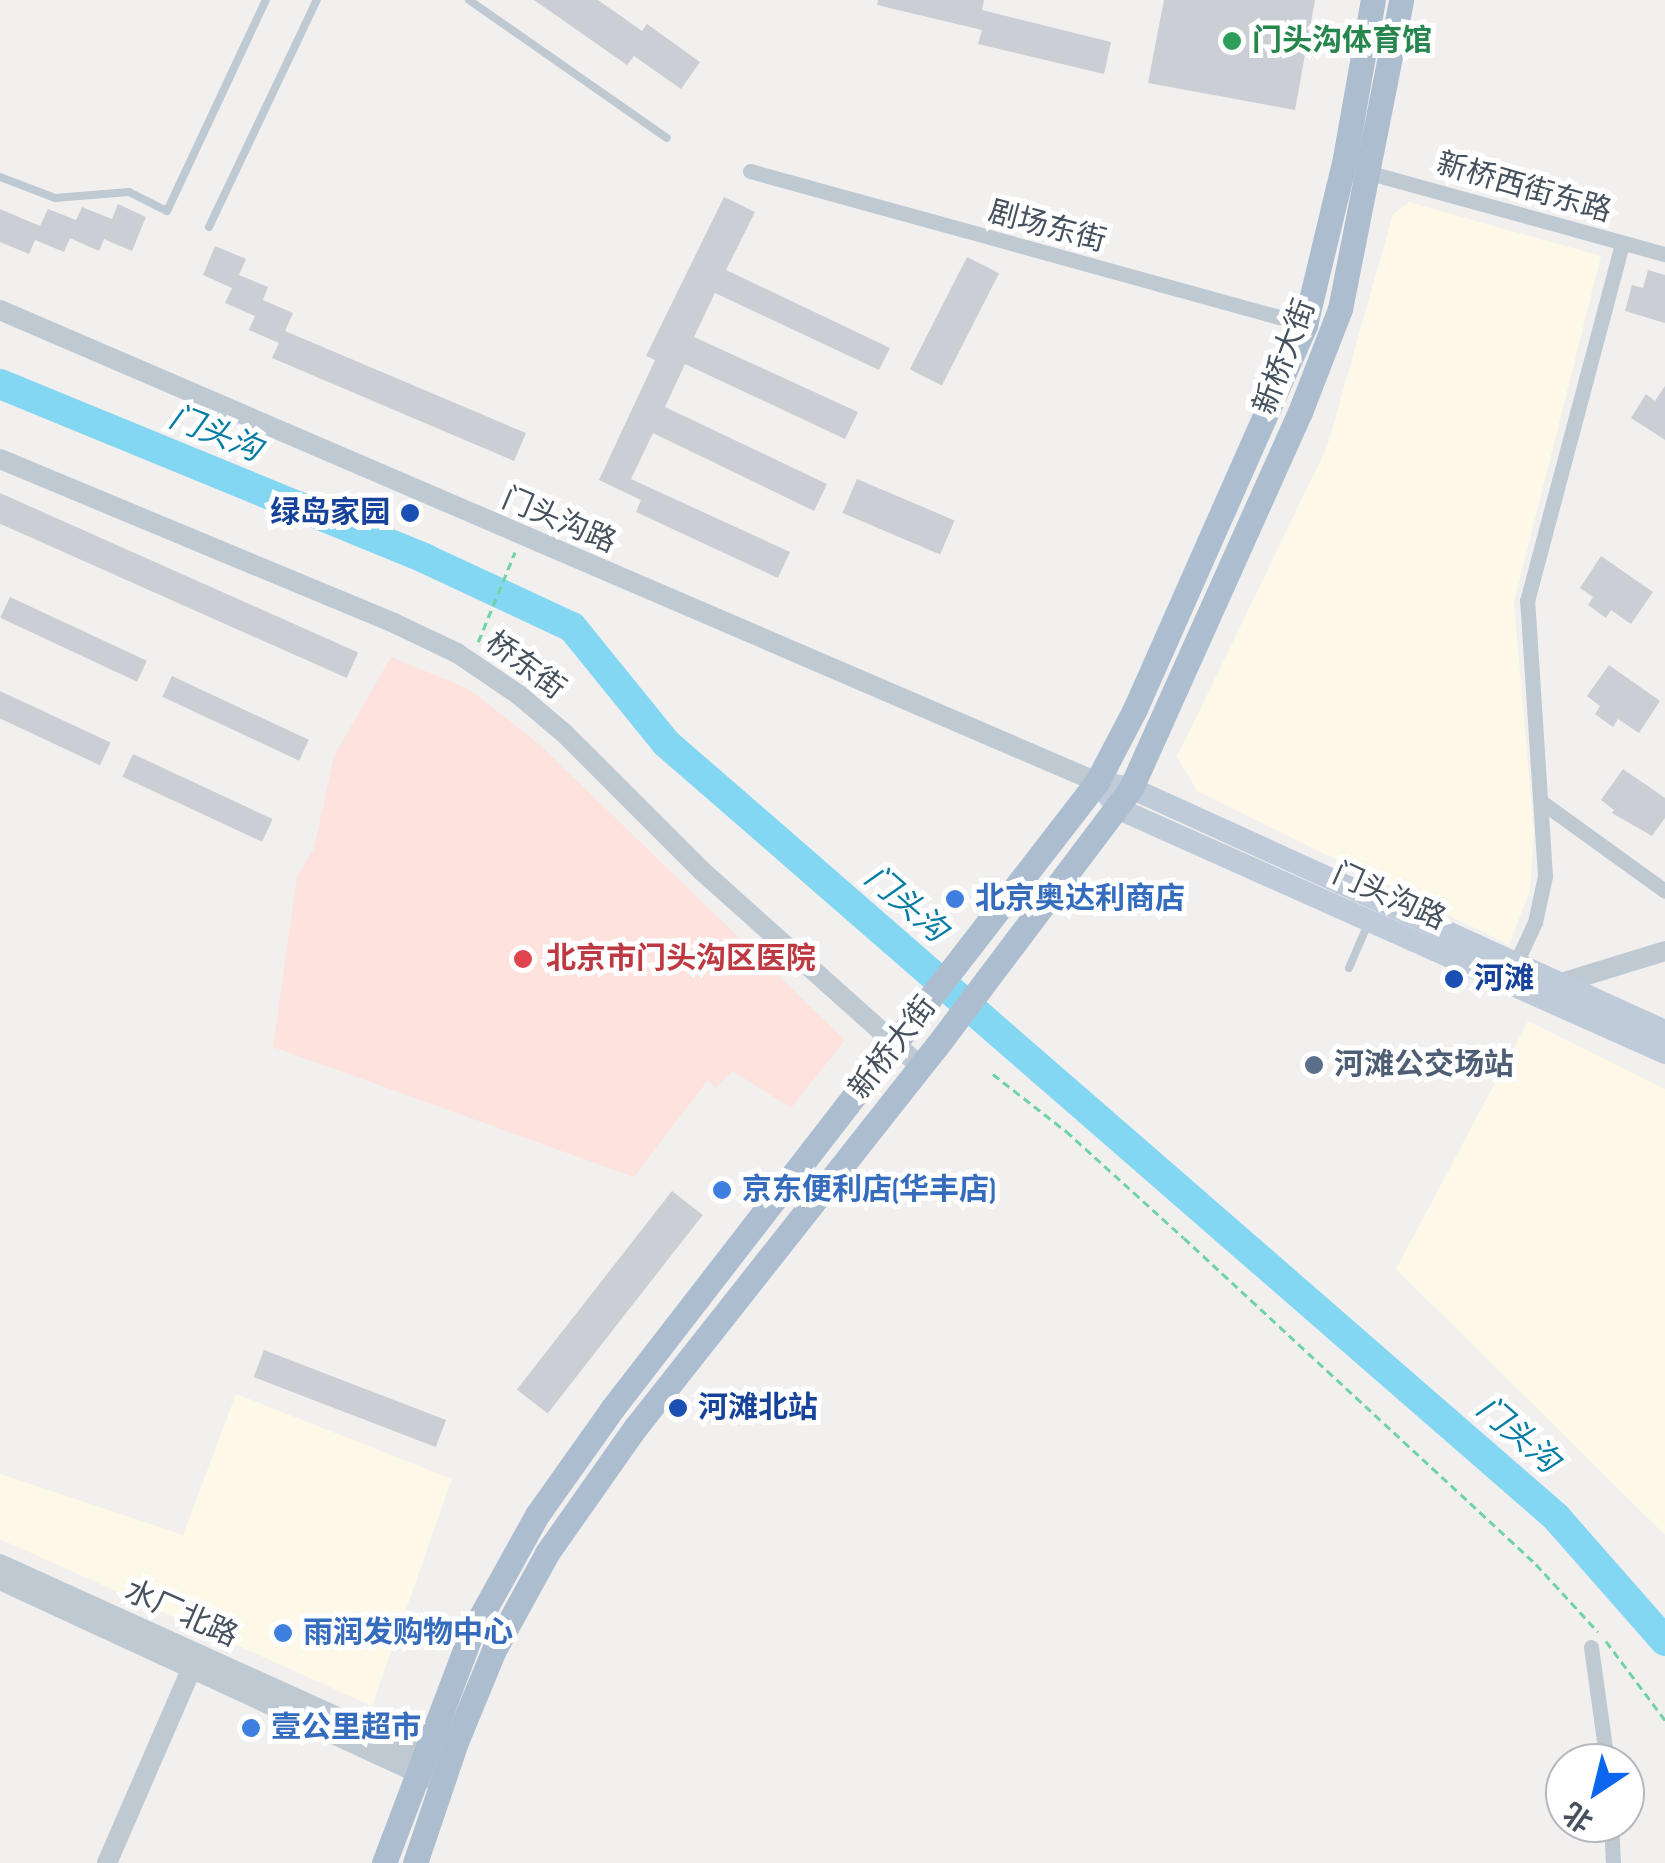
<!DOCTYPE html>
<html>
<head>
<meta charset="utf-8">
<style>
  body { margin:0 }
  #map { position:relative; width:1665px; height:1863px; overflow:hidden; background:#f2efef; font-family:"Sofia Sans Condensed","Noto Sans SC",sans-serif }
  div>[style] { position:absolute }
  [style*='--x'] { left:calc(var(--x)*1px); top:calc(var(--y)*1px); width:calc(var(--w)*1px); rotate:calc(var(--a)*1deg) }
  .commercial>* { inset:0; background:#fdf8e7 }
  .medical>* { inset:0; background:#fde2de }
  .river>* { height:30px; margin:-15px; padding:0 15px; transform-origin:15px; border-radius:15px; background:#84d7f2 }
  .building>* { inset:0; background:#cbced4; transform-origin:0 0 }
  .path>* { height:2.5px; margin-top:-1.25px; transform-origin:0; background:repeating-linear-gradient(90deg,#70d3a6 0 8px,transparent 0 13px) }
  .service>* { height:8px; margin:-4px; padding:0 4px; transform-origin:4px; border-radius:4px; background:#bec9d2 }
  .minor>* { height:15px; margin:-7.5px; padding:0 7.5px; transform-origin:7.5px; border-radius:7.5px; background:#bec9d2 }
  .tertiary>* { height:20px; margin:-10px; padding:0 10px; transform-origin:10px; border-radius:10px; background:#bec9d2 }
  .secondary>* { height:22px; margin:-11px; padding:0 11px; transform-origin:11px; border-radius:11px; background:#c0cbd9 }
  .primary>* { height:25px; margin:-12.5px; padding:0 12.5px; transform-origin:12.5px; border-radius:12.5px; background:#adbdd0 }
  .dots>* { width:28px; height:28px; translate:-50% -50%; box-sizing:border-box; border:5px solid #fff; border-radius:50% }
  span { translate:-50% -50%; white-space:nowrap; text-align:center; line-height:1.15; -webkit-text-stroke:10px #fff; paint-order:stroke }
  .leisure-label { font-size:30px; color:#27864d; font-weight:700 }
  .left { translate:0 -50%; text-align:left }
  .street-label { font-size:30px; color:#46515e }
  .transit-label { font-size:30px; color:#164399; font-weight:700 }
  .right { translate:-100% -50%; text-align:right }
  .shop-label { font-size:30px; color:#366cbe; font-weight:700 }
  .health-label { font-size:30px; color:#be3a42; font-weight:700 }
  .service-label { font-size:30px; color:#4e5e75; font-weight:700 }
  .water-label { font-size:32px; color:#047ca4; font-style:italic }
  .north { position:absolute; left:1545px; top:1743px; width:100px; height:100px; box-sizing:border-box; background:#fff; border:2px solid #b5b9bf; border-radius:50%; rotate:215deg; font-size:28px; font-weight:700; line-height:40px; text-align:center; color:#46515e }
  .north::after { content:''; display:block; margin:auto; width:35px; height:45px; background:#0c66ee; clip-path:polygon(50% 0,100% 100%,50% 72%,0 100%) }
</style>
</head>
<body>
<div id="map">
  <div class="commercial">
    <div style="clip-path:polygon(1409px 202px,1601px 256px,1514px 603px,1534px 833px,1530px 890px,1509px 945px,1197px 791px,1177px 757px,1327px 447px,1393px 214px)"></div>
    <div style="clip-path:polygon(1528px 1021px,1665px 1089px,1665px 1535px,1396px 1269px)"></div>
    <div style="clip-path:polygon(236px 1394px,452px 1479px,372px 1706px,0 1539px,0 1474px,183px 1535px)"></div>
  </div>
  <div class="medical">
    <div style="clip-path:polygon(391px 657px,469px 689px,540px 745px,845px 1040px,791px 1108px,733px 1071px,715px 1088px,708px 1080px,634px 1177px,273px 1047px,297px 877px,314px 848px,334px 756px)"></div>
  </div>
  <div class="river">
    <div style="--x:0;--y:384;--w:461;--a:22.3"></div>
    <div style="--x:426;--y:559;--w:161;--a:25"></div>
    <div style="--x:572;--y:627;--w:149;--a:51"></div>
    <div style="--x:666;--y:743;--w:1179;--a:41.01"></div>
    <div style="--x:1556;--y:1517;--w:165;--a:48.7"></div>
  </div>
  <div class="building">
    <div style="clip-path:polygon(534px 0,598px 0,642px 31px,647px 24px,700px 62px,681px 89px,634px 56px,627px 65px)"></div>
    <div style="clip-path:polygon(878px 0,984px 0,982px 10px,1111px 42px,1104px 74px,978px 44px,982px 30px,877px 5px)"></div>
    <div style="clip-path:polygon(1164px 0,1315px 0,1295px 110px,1148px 83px)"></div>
    <div style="clip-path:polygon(724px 197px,755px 212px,726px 270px,890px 348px,879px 370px,715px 293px,694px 337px,858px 412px,845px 439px,685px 364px,665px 407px,827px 484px,814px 511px,653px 433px,631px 479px,790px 552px,778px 578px,636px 512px,641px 500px,599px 480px,655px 360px,646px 356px)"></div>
    <div style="clip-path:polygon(118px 204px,146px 217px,132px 251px,104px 239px,99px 251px,70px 238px,64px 252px,35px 240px,29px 254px,0 242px,0 209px,40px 226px,48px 209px,76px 220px,82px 207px,112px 219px)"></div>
    <div style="clip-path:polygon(215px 246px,246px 259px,239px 275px,268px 287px,263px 300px,293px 313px,285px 331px,526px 433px,514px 461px,272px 358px,279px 343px,249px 330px,255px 316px,225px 303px,232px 288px,203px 275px)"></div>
    <div style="left:967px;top:257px;width:36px;height:126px;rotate:27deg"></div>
    <div style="clip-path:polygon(1648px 270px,1665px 275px,1665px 323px,1625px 311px,1632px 285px,1643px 288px)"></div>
    <div style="clip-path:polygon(1665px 386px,1665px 440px,1631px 418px,1646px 394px,1655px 401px)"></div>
    <div style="left:857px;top:479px;width:106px;height:37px;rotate:23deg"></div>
    <div style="left:0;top:493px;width:392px;height:28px;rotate:24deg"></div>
    <div style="clip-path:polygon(1601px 556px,1653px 592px,1631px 624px,1611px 610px,1606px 618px,1588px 605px,1593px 597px,1580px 588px)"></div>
    <div style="left:10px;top:597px;width:151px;height:23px;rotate:25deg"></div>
    <div style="clip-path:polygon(1609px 665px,1660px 701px,1639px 733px,1618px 719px,1613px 727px,1595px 714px,1600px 706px,1587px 696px)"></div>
    <div style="left:172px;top:676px;width:151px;height:23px;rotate:25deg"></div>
    <div style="left:0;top:691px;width:122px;height:25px;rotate:25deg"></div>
    <div style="left:133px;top:754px;width:154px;height:25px;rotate:25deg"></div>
    <div style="clip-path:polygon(1623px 769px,1665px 798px,1665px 818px,1652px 836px,1612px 813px,1614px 810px,1601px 800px)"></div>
    <div style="left:672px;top:1191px;width:39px;height:252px;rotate:38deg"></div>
    <div style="left:264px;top:1350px;width:195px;height:29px;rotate:21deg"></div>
  </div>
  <div class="path">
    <div style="--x:478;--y:642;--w:97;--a:-67.7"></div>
    <div style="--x:993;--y:1074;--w:93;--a:38"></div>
    <div style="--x:1066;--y:1131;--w:159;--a:42.2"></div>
    <div style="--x:1184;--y:1238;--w:480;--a:42.8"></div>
    <div style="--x:1536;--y:1564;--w:92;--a:47.6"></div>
    <div style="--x:1606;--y:1641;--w:99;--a:53.2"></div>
  </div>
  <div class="service">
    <div style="--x:469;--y:0;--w:241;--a:34.9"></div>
    <div style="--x:0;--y:177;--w:59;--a:20.9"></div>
    <div style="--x:55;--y:198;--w:74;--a:-4.6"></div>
    <div style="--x:129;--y:192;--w:42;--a:26.6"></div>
    <div style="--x:167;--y:211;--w:233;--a:-64.9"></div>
    <div style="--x:209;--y:227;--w:251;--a:-64.6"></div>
    <div style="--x:1349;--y:968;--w:46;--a:-66.8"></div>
  </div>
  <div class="minor">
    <div style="--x:750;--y:171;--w:579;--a:15.43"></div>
    <div style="--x:1370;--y:173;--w:306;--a:15.4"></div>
    <div style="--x:1543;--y:803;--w:150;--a:35.8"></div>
    <div style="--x:1516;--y:963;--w:45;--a:-65.1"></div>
    <div style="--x:1535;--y:922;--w:47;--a:-77.7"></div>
    <div style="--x:1545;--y:876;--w:276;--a:-93.7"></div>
    <div style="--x:1527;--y:601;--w:369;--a:-75.1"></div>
    <div style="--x:1591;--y:1647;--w:117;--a:82.1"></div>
    <div style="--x:1611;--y:1823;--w:40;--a:87.1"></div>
  </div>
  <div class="tertiary">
    <div style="--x:0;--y:310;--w:1194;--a:23.28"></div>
    <div style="--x:0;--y:459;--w:427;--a:22.6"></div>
    <div style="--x:394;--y:623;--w:70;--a:25.5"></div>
    <div style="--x:457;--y:653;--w:75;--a:34.1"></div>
    <div style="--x:519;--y:695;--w:59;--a:40.2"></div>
    <div style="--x:564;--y:733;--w:195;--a:45"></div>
    <div style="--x:702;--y:871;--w:292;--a:41.8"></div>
    <div style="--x:1558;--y:991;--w:9;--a:-69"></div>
    <div style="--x:1561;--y:983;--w:109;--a:-17.1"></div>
    <div style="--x:0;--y:1564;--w:478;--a:24.4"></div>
    <div style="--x:0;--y:1580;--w:472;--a:24.8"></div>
    <div style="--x:107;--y:1863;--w:226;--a:-66.5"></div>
  </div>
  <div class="secondary">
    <div style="--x:1097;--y:782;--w:35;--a:51"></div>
    <div style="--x:1119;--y:809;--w:598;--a:24.08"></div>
    <div style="--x:1115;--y:785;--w:16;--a:11"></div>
    <div style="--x:1131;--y:788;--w:587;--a:24.47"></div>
  </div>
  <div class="primary">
    <div style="--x:384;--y:1863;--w:245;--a:-69.2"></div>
    <div style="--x:471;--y:1634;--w:136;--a:-61"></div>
    <div style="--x:537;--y:1515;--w:130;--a:-54.7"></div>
    <div style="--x:612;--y:1409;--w:793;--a:-52.28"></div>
    <div style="--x:1097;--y:782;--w:82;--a:-62.5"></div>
    <div style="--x:1135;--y:709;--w:420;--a:-66.1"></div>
    <div style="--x:1305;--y:325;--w:172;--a:-76.5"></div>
    <div style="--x:1345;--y:158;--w:160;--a:-80"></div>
    <div style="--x:415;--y:1863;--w:128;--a:-71.3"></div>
    <div style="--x:456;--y:1742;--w:100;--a:-67.6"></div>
    <div style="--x:494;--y:1650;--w:111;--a:-61.3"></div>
    <div style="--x:547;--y:1553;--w:153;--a:-54.9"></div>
    <div style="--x:635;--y:1428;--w:486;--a:-51.7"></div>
    <div style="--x:936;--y:1047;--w:324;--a:-53"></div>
    <div style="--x:1131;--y:788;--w:412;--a:-65.8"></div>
    <div style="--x:1300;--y:412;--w:110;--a:-68.8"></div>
    <div style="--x:1340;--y:309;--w:315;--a:-78.8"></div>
  </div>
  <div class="dots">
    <div style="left:1232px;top:41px;background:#2e9e5b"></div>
    <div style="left:410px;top:513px;background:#1a4fb4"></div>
    <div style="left:955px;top:899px;background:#3f7fe0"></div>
    <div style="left:523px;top:959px;background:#e0444e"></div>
    <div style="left:1454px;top:979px;background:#1a4fb4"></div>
    <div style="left:1314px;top:1065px;background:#5c6f8a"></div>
    <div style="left:722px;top:1190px;background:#3f7fe0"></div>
    <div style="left:678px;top:1408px;background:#1a4fb4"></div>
    <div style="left:283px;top:1633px;background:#3f7fe0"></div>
    <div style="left:251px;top:1728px;background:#3f7fe0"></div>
  </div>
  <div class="leisure-label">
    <span class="left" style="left:1252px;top:41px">门头沟体育馆</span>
  </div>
  <div class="street-label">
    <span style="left:1524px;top:188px;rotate:16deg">新桥西街东路</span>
    <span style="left:1047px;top:227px;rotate:15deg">剧场东街</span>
    <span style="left:1285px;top:357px;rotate:-69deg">新桥大街</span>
    <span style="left:559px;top:521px;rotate:23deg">门头沟路</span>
    <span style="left:525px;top:666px;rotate:37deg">桥东街</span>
    <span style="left:1389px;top:897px;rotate:24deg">门头沟路</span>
    <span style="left:893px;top:1048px;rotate:-52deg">新桥大街</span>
    <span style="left:181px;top:1614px;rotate:24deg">水厂北路</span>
  </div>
  <div class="transit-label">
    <span class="right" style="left:390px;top:513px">绿岛家园</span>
    <span class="left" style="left:1474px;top:979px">河滩</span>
    <span class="left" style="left:698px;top:1408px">河滩北站</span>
  </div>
  <div class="shop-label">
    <span class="left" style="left:975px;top:899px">北京奥达利商店</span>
    <span class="left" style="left:742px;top:1190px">京东便利店(华丰店)</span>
    <span class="left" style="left:303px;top:1633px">雨润发购物中心</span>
    <span class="left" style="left:271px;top:1728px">壹公里超市</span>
  </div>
  <div class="health-label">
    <span class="left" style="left:546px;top:959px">北京市门头沟区医院</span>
  </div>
  <div class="service-label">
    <span class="left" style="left:1334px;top:1065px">河滩公交场站</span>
  </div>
  <div class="water-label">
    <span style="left:215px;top:435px;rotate:22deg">门头沟</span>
    <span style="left:905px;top:905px;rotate:41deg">门头沟</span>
    <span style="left:1517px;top:1436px;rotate:41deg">门头沟</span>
  </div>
  <div class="north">北</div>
</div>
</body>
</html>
